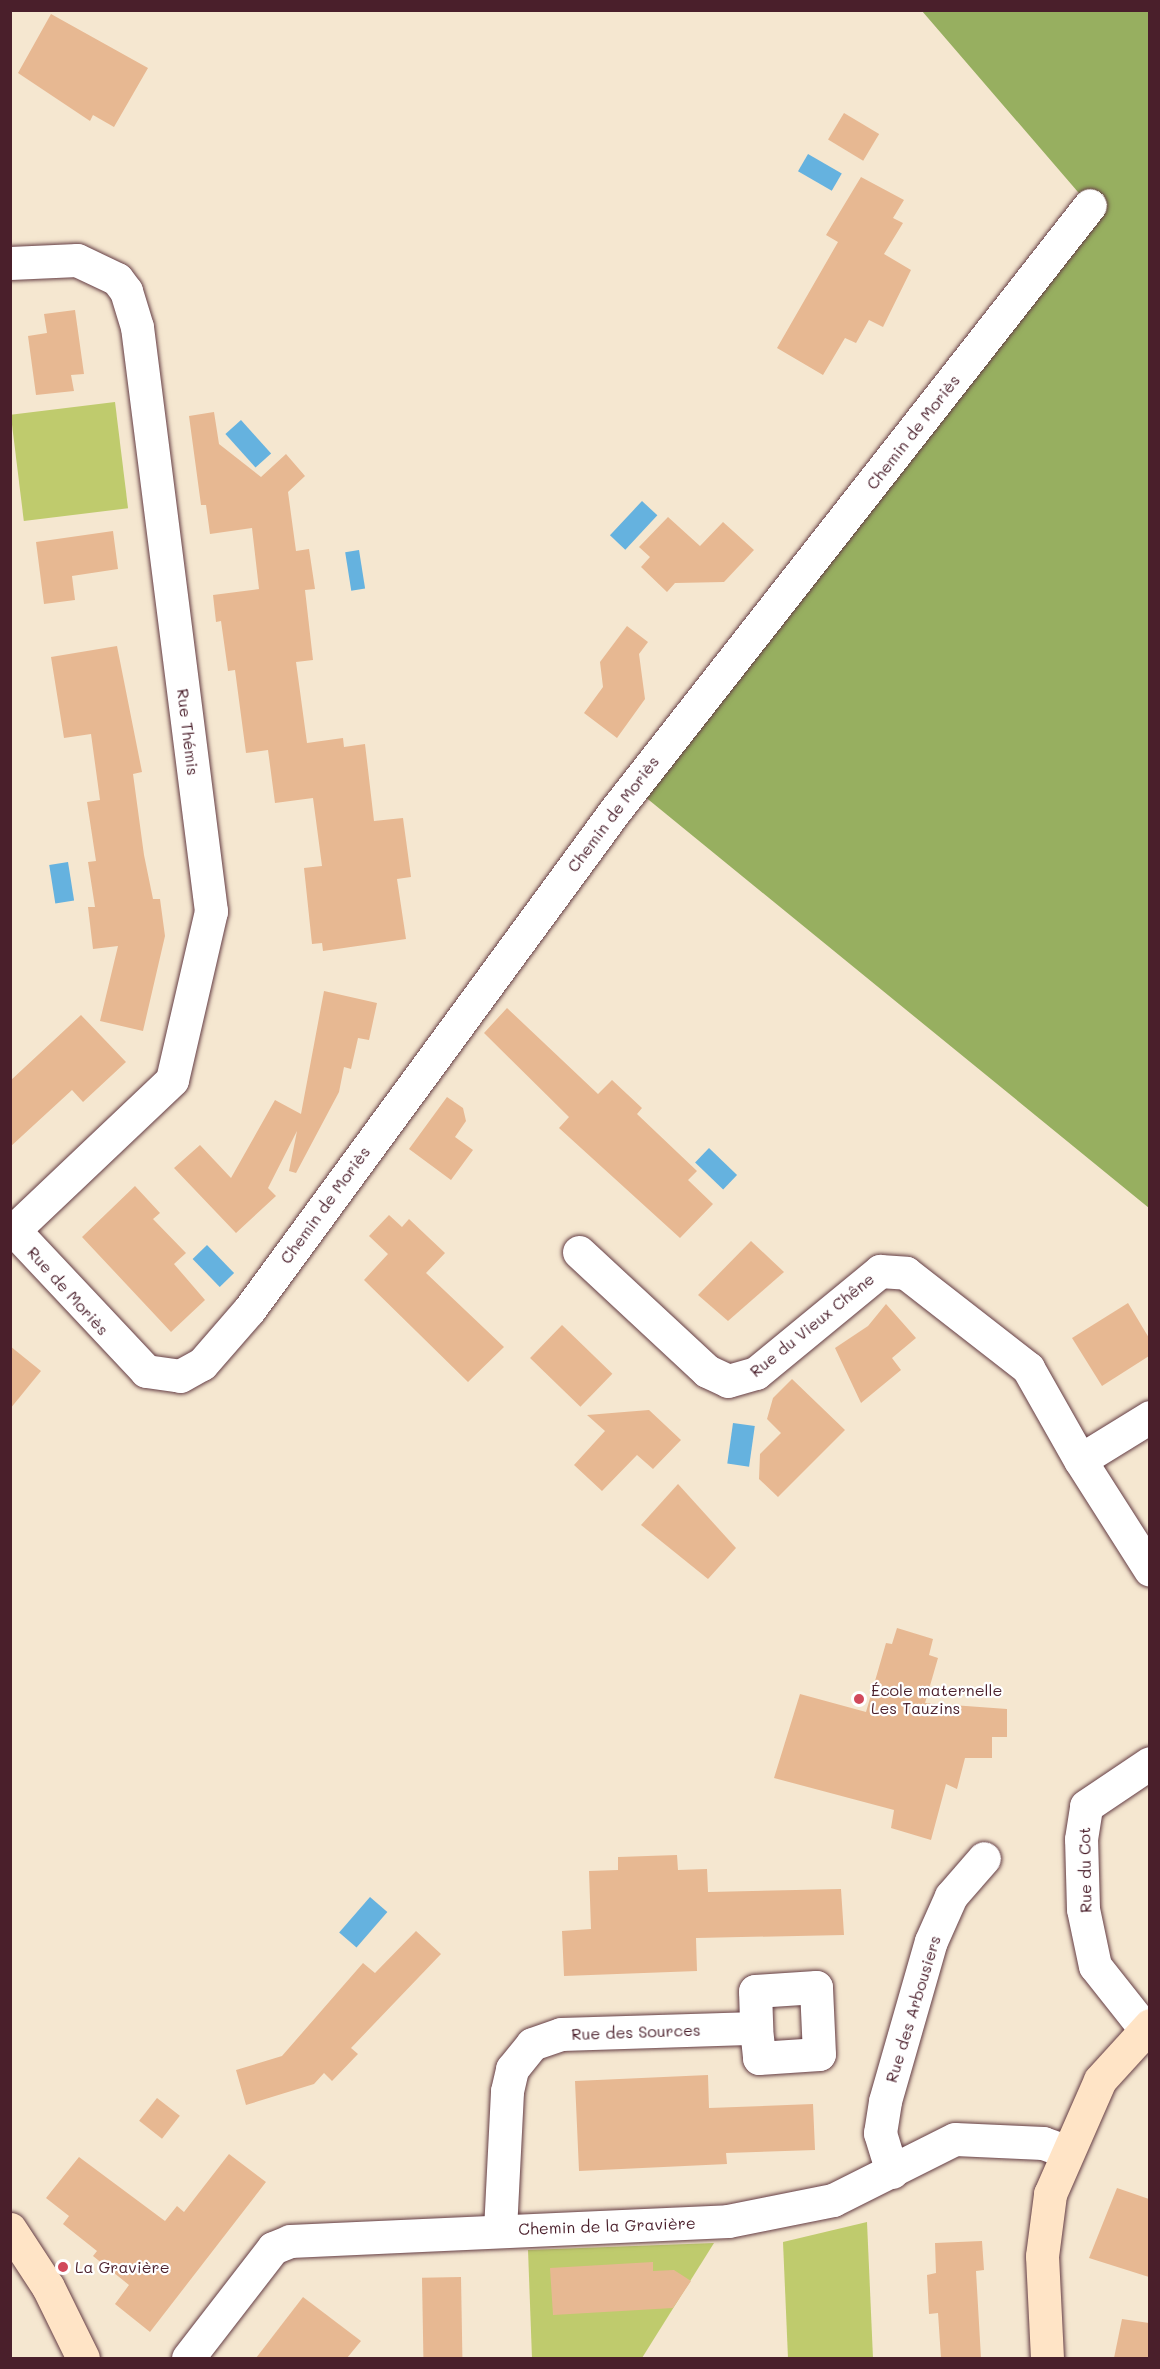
<!DOCTYPE html>
<html>
<head>
<meta charset="utf-8">
<style>
  body { margin:0 }
  #map { position:relative; width:1160px; height:2369px; overflow:hidden; background:#f5e7d0; font-family:Mali,sans-serif }
  div>[style] { position:absolute }
  [style*='--x'] { left:calc(var(--x)*1px); top:calc(var(--y)*1px); width:calc(var(--w)*1px); rotate:calc(var(--a)*1deg) }
  .green>* { inset:0; background:#bfcb6d; transform-origin:0 0 }
  .forest>* { inset:0; background:#97af60 }
  .water>* { inset:0; background:#65b2df; transform-origin:0 0 }
  .building>* { inset:0; background:#e7b892; transform-origin:0 0 }
  .roads { filter:drop-shadow(0 0 2px #643d44) drop-shadow(0 0 2px #643d44) }
  .street>* { height:33px; margin:-16.5px; padding:0 16.5px; transform-origin:16.5px; border-radius:16.5px; background:#fff }
  .secondary>* { height:33px; margin:-16.5px; padding:0 16.5px; transform-origin:16.5px; border-radius:16.5px; background:#ffe4c6 }
  .dots>* { width:16px; height:16px; translate:-50% -50%; box-sizing:border-box; border:3px solid #fff; border-radius:50% }
  span { translate:-50% -50%; white-space:nowrap; text-align:center; line-height:1.15; -webkit-text-stroke:4.5px #fff; paint-order:stroke }
  .street-label { font-size:16px; color:#4a1f2b }
  .poi-label { font-size:16px; color:#4a1f2b }
  .left { translate:0 -50%; text-align:left }
  .frame { position:absolute; inset:0; border:12px solid #4a1f2b; pointer-events:none }
</style>
</head>
<body>
<div id="map">
  <div class="green">
    <div style="left:115px;top:402px;width:107px;height:105px;rotate:83deg"></div>
    <div style="clip-path:polygon(867px 2222px,873px 2358px,788px 2358px,783px 2242px)"></div>
    <div style="clip-path:polygon(714px 2243px,642px 2358px,532px 2358px,528px 2250px)"></div>
  </div>
  <div class="forest">
    <div style="clip-path:polygon(922px 11px,1149px 11px,1149px 1208px,633px 787px,1090px 206px)"></div>
  </div>
  <div class="water">
    <div style="left:808px;top:154px;width:39px;height:20px;rotate:30deg"></div>
    <div style="left:241px;top:420px;width:45px;height:21px;rotate:48deg"></div>
    <div style="left:642px;top:501px;width:21px;height:47px;rotate:43deg"></div>
    <div style="left:359px;top:550px;width:39px;height:14px;rotate:81deg"></div>
    <div style="left:68px;top:862px;width:39px;height:19px;rotate:81deg"></div>
    <div style="left:709px;top:1148px;width:39px;height:20px;rotate:44deg"></div>
    <div style="left:207px;top:1245px;width:39px;height:20px;rotate:46deg"></div>
    <div style="left:733px;top:1423px;width:22px;height:41px;rotate:8deg"></div>
    <div style="left:370px;top:1897px;width:23px;height:47px;rotate:41deg"></div>
  </div>
  <div class="building">
    <div style="clip-path:polygon(51px 14px,148px 68px,114px 127px,93px 115px,90px 121px,18px 73px)"></div>
    <div style="left:844px;top:113px;width:41px;height:31px;rotate:31deg"></div>
    <div style="clip-path:polygon(861px 177px,904px 200px,893px 218px,903px 223px,884px 254px,911px 270px,883px 327px,869px 320px,856px 343px,845px 338px,823px 375px,777px 348px,838px 242px,826px 235px)"></div>
    <div style="clip-path:polygon(75px 310px,84px 374px,71px 375px,74px 391px,36px 395px,28px 336px,47px 333px,44px 314px)"></div>
    <div style="clip-path:polygon(214px 412px,219px 444px,261px 477px,286px 454px,305px 476px,288px 492px,296px 551px,309px 549px,315px 589px,305px 590px,313px 660px,296px 662px,307px 743px,343px 738px,344px 747px,365px 744px,374px 821px,403px 818px,411px 877px,397px 879px,406px 939px,323px 951px,322px 943px,312px 944px,304px 868px,322px 866px,313px 798px,275px 803px,268px 750px,246px 753px,235px 670px,228px 671px,221px 621px,216px 622px,213px 595px,259px 589px,252px 528px,210px 534px,206px 505px,201px 505px,189px 416px)"></div>
    <div style="clip-path:polygon(668px 517px,700px 546px,723px 522px,754px 550px,724px 582px,675px 583px,667px 592px,641px 567px,650px 557px,639px 547px)"></div>
    <div style="clip-path:polygon(113px 531px,118px 569px,72px 576px,75px 600px,44px 604px,36px 542px)"></div>
    <div style="clip-path:polygon(627px 626px,648px 642px,639px 654px,645px 699px,617px 738px,584px 713px,603px 687px,600px 662px)"></div>
    <div style="clip-path:polygon(117px 646px,142px 772px,133px 774px,144px 855px,153px 899px,160px 899px,165px 936px,143px 1031px,100px 1021px,118px 946px,93px 949px,88px 907px,95px 907px,88px 862px,96px 861px,87px 802px,100px 800px,91px 734px,64px 738px,51px 657px)"></div>
    <div style="clip-path:polygon(324px 991px,377px 1003px,369px 1040px,358px 1038px,351px 1069px,344px 1067px,339px 1092px,296px 1173px,289px 1171px,297px 1131px,268px 1188px,276px 1196px,236px 1233px,174px 1168px,200px 1145px,231px 1178px,275px 1100px,301px 1114px)"></div>
    <div style="clip-path:polygon(507px 1008px,598px 1094px,612px 1080px,642px 1108px,637px 1114px,697px 1171px,688px 1180px,713px 1204px,680px 1238px,559px 1128px,569px 1117px,484px 1033px)"></div>
    <div style="clip-path:polygon(81px 1015px,126px 1062px,83px 1102px,72px 1090px,10px 1147px,10px 1081px)"></div>
    <div style="clip-path:polygon(447px 1097px,463px 1108px,466px 1121px,455px 1137px,473px 1150px,451px 1180px,409px 1149px)"></div>
    <div style="clip-path:polygon(135px 1186px,160px 1213px,153px 1219px,186px 1253px,174px 1264px,205px 1300px,171px 1332px,82px 1237px)"></div>
    <div style="clip-path:polygon(389px 1215px,402px 1227px,409px 1219px,445px 1253px,426px 1273px,504px 1347px,468px 1382px,364px 1280px,388px 1254px,369px 1236px)"></div>
    <div style="clip-path:polygon(751px 1241px,784px 1272px,728px 1321px,698px 1295px)"></div>
    <div style="clip-path:polygon(1128px 1303px,1149px 1338px,1149px 1356px,1102px 1386px,1072px 1338px)"></div>
    <div style="clip-path:polygon(886px 1304px,916px 1338px,892px 1358px,901px 1370px,861px 1403px,835px 1348px,868px 1326px)"></div>
    <div style="left:562px;top:1325px;width:70px;height:46px;rotate:44deg"></div>
    <div style="clip-path:polygon(10px 1346px,41px 1371px,10px 1409px)"></div>
    <div style="clip-path:polygon(792px 1379px,845px 1430px,778px 1497px,759px 1479px,760px 1454px,781px 1433px,767px 1419px,773px 1398px)"></div>
    <div style="clip-path:polygon(649px 1410px,681px 1440px,653px 1469px,637px 1455px,602px 1491px,574px 1465px,605px 1431px,587px 1415px)"></div>
    <div style="clip-path:polygon(678px 1484px,736px 1548px,708px 1579px,641px 1525px)"></div>
    <div style="clip-path:polygon(897px 1628px,933px 1639px,929px 1655px,938px 1658px,925px 1703px,1007px 1709px,1007px 1737px,992px 1737px,992px 1758px,965px 1758px,957px 1789px,946px 1784px,931px 1840px,891px 1828px,894px 1810px,774px 1778px,800px 1694px,866px 1712px,886px 1643px,892px 1644px)"></div>
    <div style="clip-path:polygon(677px 1855px,678px 1870px,707px 1869px,708px 1892px,841px 1889px,844px 1935px,696px 1938px,697px 1971px,564px 1976px,562px 1931px,591px 1929px,589px 1871px,618px 1870px,618px 1857px)"></div>
    <div style="clip-path:polygon(416px 1931px,441px 1954px,351px 2048px,358px 2054px,332px 2081px,324px 2073px,314px 2084px,246px 2105px,236px 2070px,282px 2056px,363px 1963px,375px 1973px)"></div>
    <div style="clip-path:polygon(708px 2075px,709px 2108px,813px 2104px,815px 2150px,726px 2153px,727px 2164px,579px 2171px,575px 2081px)"></div>
    <div style="left:157px;top:2098px;width:29px;height:29px;rotate:38deg"></div>
    <div style="clip-path:polygon(229px 2154px,266px 2182px,150px 2332px,115px 2304px,129px 2285px,93px 2256px,97px 2251px,63px 2224px,69px 2216px,46px 2198px,79px 2157px,165px 2221px,177px 2206px,184px 2212px)"></div>
    <div style="clip-path:polygon(1117px 2188px,1149px 2199px,1149px 2277px,1089px 2258px)"></div>
    <div style="clip-path:polygon(982px 2241px,984px 2270px,976px 2271px,981px 2358px,941px 2358px,938px 2313px,929px 2314px,927px 2275px,936px 2273px,935px 2243px)"></div>
    <div style="clip-path:polygon(653px 2262px,653px 2271px,674px 2270px,691px 2281px,673px 2308px,553px 2315px,550px 2268px)"></div>
    <div style="left:461px;top:2277px;width:81px;height:39px;rotate:89deg"></div>
    <div style="clip-path:polygon(303px 2297px,361px 2341px,347px 2358px,256px 2358px)"></div>
    <div style="clip-path:polygon(1122px 2319px,1149px 2323px,1149px 2358px,1114px 2358px)"></div>
  </div>
  <div class="roads">
    <div class="street">
      <div style="--x:10;--y:263;--w:67;--a:-2.6"></div>
      <div style="--x:77;--y:260;--w:44;--a:25.4"></div>
      <div style="--x:117;--y:279;--w:15;--a:53"></div>
      <div style="--x:126;--y:291;--w:38;--a:73"></div>
      <div style="--x:137;--y:327;--w:589;--a:82.78"></div>
      <div style="--x:211;--y:911;--w:173;--a:103"></div>
      <div style="--x:172;--y:1080;--w:218;--a:136.5"></div>
      <div style="--x:10;--y:1226;--w:199;--a:46.8"></div>
      <div style="--x:146;--y:1371;--w:34;--a:8"></div>
      <div style="--x:180;--y:1376;--w:25;--a:-29"></div>
      <div style="--x:202;--y:1364;--w:72;--a:-49"></div>
      <div style="--x:249;--y:1310;--w:617;--a:-53.76"></div>
      <div style="--x:614;--y:812;--w:771;--a:-51.9"></div>
      <div style="--x:579;--y:1252;--w:175;--a:42.9"></div>
      <div style="--x:707;--y:1371;--w:23;--a:25"></div>
      <div style="--x:728;--y:1381;--w:29;--a:-16"></div>
      <div style="--x:756;--y:1373;--w:161;--a:-39.4"></div>
      <div style="--x:880;--y:1271;--w:26;--a:4"></div>
      <div style="--x:906;--y:1273;--w:155;--a:37.9"></div>
      <div style="--x:1028;--y:1368;--w:106;--a:60.5"></div>
      <div style="--x:1150;--y:1417;--w:82;--a:148.4"></div>
      <div style="--x:1080;--y:1460;--w:130;--a:57.5"></div>
      <div style="--x:1145;--y:2029;--w:80;--a:-128.4"></div>
      <div style="--x:1095;--y:1966;--w:58;--a:-101.9"></div>
      <div style="--x:1083;--y:1909;--w:70;--a:-91.6"></div>
      <div style="--x:1081;--y:1839;--w:33;--a:-81"></div>
      <div style="--x:1086;--y:1806;--w:77;--a:-33.9"></div>
      <div style="--x:892;--y:2172;--w:41;--a:-107.1"></div>
      <div style="--x:880;--y:2133;--w:32;--a:-81"></div>
      <div style="--x:885;--y:2101;--w:166;--a:-74"></div>
      <div style="--x:931;--y:1941;--w:49;--a:-66"></div>
      <div style="--x:951;--y:1896;--w:50;--a:-49"></div>
      <div style="--x:500;--y:2230;--w:139;--a:-87.1"></div>
      <div style="--x:507;--y:2091;--w:23;--a:-77"></div>
      <div style="--x:512;--y:2069;--w:32;--a:-51"></div>
      <div style="--x:532;--y:2044;--w:31;--a:-19"></div>
      <div style="--x:561;--y:2034;--w:195;--a:-1.8"></div>
      <div style="--x:756;--y:2028;--w:30;--a:84"></div>
      <div style="--x:759;--y:2058;--w:60;--a:-3.8"></div>
      <div style="--x:819;--y:2054;--w:67;--a:-92.6"></div>
      <div style="--x:816;--y:1987;--w:61;--a:176.2"></div>
      <div style="--x:755;--y:1991;--w:37;--a:88"></div>
      <div style="--x:188;--y:2358;--w:139;--a:-52.3"></div>
      <div style="--x:273;--y:2248;--w:18;--a:-22"></div>
      <div style="--x:290;--y:2241;--w:438;--a:-2.6"></div>
      <div style="--x:728;--y:2221;--w:107;--a:-11.3"></div>
      <div style="--x:833;--y:2200;--w:136;--a:-26.6"></div>
      <div style="--x:955;--y:2139;--w:88;--a:2.6"></div>
      <div style="--x:1043;--y:2143;--w:23;--a:20"></div>
    </div>
    <div class="secondary">
      <div style="--x:10;--y:2229;--w:69;--a:56.8"></div>
      <div style="--x:48;--y:2287;--w:79;--a:63.8"></div>
      <div style="--x:1047;--y:2358;--w:102;--a:-92.8"></div>
      <div style="--x:1042;--y:2256;--w:63;--a:-82.6"></div>
      <div style="--x:1050;--y:2194;--w:124;--a:-66.3"></div>
      <div style="--x:1100;--y:2080;--w:74;--a:-47.7"></div>
    </div>
  </div>
  <div class="dots">
    <div style="left:859px;top:1699px;background:#d1495b"></div>
    <div style="left:63px;top:2267px;background:#d1495b"></div>
  </div>
  <div class="street-label">
    <span style="left:913px;top:432px;rotate:-52deg">Chemin de Moriès</span>
    <span style="left:188px;top:732px;rotate:83deg">Rue Thémis</span>
    <span style="left:613px;top:814px;rotate:-53deg">Chemin de Moriès</span>
    <span style="left:325px;top:1205px;rotate:-54deg">Chemin de Moriès</span>
    <span style="left:68px;top:1291px;rotate:48deg">Rue de Moriès</span>
    <span style="left:812px;top:1325px;rotate:-39deg">Rue du Vieux Chêne</span>
    <span style="left:1085px;top:1870px;rotate:-91deg">Rue du Cot</span>
    <span style="left:913px;top:2009px;rotate:-73deg">Rue des Arbousiers</span>
    <span style="left:636px;top:2032px;rotate:-2deg">Rue des Sources</span>
    <span style="left:607px;top:2226px;rotate:-2deg">Chemin de la Gravière</span>
  </div>
  <div class="poi-label">
    <span class="left" style="left:871px;top:1699px">École maternelle<br>Les Tauzins</span>
    <span class="left" style="left:75px;top:2267px">La Gravière</span>
  </div>
  <div class="frame"></div>
</div>
</body>
</html>
